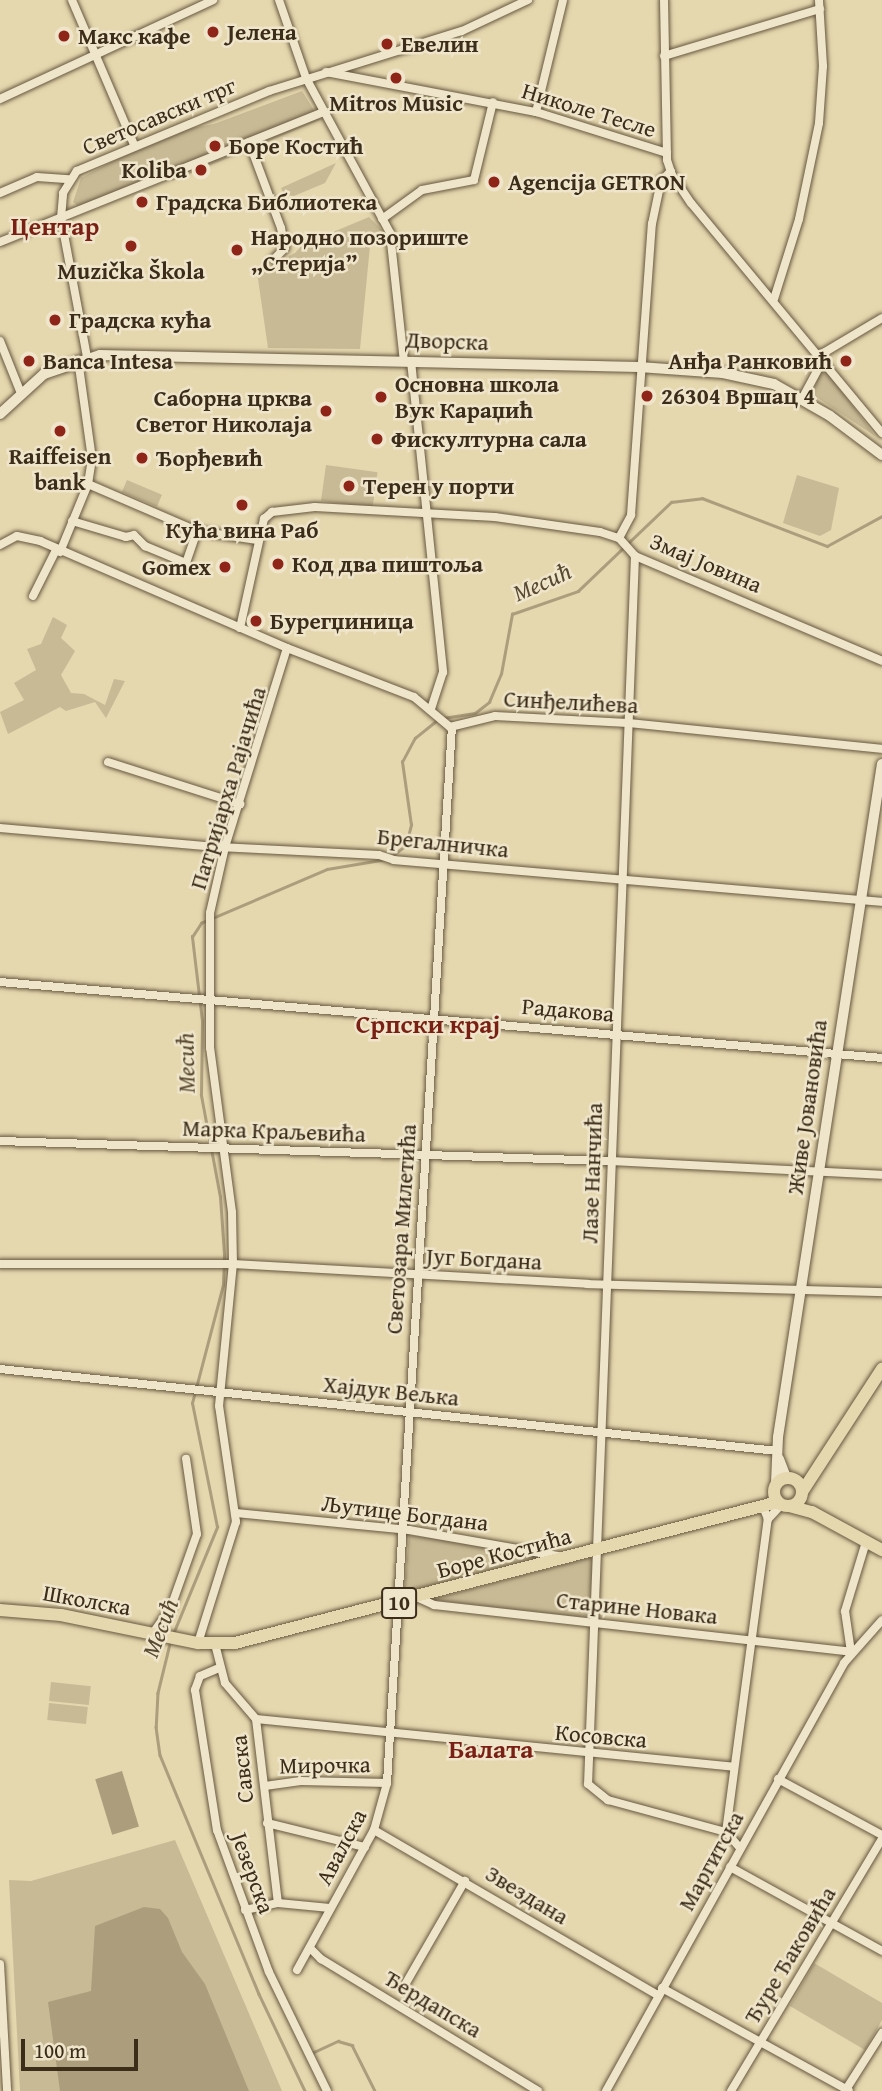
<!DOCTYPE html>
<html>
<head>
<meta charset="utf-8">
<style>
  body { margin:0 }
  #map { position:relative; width:882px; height:2091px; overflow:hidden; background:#e5d7ae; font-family:"Gentium Book Plus",serif }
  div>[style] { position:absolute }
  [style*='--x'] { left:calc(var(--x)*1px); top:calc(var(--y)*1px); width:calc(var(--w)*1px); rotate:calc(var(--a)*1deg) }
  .green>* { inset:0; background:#c8ba95; transform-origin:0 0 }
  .water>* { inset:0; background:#ac9d7c; transform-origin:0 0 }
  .stream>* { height:2.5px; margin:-1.25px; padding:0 1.25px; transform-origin:1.25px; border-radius:1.25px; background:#ac9d7c }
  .roads { filter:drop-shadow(0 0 2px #66583f) drop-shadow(0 0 2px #66583f) }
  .street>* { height:8px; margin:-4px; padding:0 4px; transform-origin:4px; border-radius:4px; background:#eee5ca }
  .secondary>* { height:10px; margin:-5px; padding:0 5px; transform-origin:5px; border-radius:5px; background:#eee5ca }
  .primary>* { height:12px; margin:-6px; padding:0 6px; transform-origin:6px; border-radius:6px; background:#e5d7ae }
  .primary>.ring { margin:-6px; padding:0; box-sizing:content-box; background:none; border:12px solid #e5d7ae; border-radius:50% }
  .dots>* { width:19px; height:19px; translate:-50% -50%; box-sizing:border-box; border:4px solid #eee5ca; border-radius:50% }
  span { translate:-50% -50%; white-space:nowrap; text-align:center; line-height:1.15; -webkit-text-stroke:5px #eee5ca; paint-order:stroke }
  .shield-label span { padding:2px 5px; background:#eee5ca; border:2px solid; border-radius:5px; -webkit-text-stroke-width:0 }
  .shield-label { font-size:21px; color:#3c2d1a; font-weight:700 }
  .poi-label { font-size:23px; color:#3c2d1a; font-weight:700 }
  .left { translate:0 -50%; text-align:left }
  .right { translate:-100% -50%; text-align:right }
  .street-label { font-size:23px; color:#3c2d1a }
  .water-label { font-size:24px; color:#584932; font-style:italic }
  .quarter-label { font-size:26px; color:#7a1f14; font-weight:700 }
  .scale { position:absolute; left:21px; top:2039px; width:117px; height:32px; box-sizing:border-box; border:4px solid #3c2d1a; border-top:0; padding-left:9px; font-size:21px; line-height:24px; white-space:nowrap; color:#3c2d1a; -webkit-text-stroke:5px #eee5ca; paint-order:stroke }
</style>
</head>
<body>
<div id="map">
  <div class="green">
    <div style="clip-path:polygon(302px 91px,320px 120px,172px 181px,168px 174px,78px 206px,73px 202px,81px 178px,121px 157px,181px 130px,214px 124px)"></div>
    <div style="clip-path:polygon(336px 163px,325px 183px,294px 196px,284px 195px,281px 188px)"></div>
    <div style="clip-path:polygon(369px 217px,383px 231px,372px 233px,370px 246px,360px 349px,268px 348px,257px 272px,295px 253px,302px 245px)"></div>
    <div style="clip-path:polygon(821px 370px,827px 371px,875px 436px,812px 394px)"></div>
    <div style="left:326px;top:465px;width:52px;height:36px;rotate:8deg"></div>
    <div style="clip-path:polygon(797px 475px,839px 488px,831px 530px,820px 536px,783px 523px)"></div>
    <div style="left:127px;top:480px;width:38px;height:13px;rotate:23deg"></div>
    <div style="clip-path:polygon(53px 617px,67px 625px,61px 638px,75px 651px,61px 675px,71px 693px,84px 694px,105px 705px,114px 679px,125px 681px,106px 718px,95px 702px,66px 711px,60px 707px,8px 734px,0 712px,24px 700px,14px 683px,36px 670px,27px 649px,41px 644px)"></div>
    <div style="clip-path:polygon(409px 1535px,550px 1556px,404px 1597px)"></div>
    <div style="clip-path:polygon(593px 1557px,589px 1618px,433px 1600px,434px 1599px)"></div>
    <div style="left:51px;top:1682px;width:40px;height:19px;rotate:6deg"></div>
    <div style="left:49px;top:1703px;width:39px;height:17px;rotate:6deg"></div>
    <div style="clip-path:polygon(175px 1840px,282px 2091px,20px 2091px,9px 1880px,31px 1881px)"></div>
    <div style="clip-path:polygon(814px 1963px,882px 2003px,882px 2020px,865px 2050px,790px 2006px)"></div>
  </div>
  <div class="water">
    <div style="left:122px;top:1771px;width:58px;height:28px;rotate:73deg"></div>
    <div style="clip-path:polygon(144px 1907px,160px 1909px,168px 1918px,182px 1952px,205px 1984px,249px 2091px,60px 2091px,48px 2002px,91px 1991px,95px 1926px)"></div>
  </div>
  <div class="stream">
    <div style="--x:443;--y:718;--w:32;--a:-9"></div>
    <div style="--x:475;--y:713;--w:18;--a:-38"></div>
    <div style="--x:489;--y:702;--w:30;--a:-67"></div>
    <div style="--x:501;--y:674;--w:61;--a:-79.6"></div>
    <div style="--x:512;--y:614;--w:70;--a:-19.2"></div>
    <div style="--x:578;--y:591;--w:129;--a:-43.7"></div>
    <div style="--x:671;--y:502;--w:31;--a:-7"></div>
    <div style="--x:702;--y:498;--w:134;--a:21"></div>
    <div style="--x:827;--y:546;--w:63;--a:-28.6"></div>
    <div style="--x:392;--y:856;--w:18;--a:-38"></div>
    <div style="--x:406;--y:845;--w:21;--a:-76"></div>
    <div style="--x:411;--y:825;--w:64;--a:-98.1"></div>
    <div style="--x:402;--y:762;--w:27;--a:-62"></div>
    <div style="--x:415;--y:738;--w:28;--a:-39"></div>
    <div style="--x:173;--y:1634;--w:116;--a:-67.6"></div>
    <div style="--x:217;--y:1527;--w:126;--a:-101.4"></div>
    <div style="--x:192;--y:1403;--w:122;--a:-75.3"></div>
    <div style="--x:223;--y:1285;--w:31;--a:-88"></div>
    <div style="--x:224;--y:1254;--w:57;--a:-94"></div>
    <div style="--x:220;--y:1197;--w:104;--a:-100.6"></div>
    <div style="--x:201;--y:1095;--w:74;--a:-89.2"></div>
    <div style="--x:202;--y:1021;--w:85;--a:-96.8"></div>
    <div style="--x:192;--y:937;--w:17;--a:-57"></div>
    <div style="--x:201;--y:923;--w:137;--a:-23.2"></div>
    <div style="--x:327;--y:869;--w:60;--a:-9.6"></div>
    <div style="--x:171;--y:1640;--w:55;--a:103.8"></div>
    <div style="--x:158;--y:1693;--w:34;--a:93"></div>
    <div style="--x:156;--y:1727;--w:28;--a:82"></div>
    <div style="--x:160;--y:1755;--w:259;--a:67.5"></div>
    <div style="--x:259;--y:1994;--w:107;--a:64.6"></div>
    <div style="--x:312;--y:2053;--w:29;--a:-25"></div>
    <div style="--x:338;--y:2041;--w:15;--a:16"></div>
    <div style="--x:352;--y:2045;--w:51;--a:63.4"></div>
  </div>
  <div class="roads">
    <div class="street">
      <div style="--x:72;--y:0;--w:158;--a:66.8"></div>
      <div style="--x:279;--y:0;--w:83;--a:70.9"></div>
      <div style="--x:306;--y:78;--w:176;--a:61.5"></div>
      <div style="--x:390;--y:233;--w:129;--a:83.8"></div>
      <div style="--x:664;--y:0;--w:160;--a:88.9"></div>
      <div style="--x:667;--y:160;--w:16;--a:72"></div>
      <div style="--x:672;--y:175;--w:34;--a:56"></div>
      <div style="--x:691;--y:203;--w:299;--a:50.3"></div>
      <div style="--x:664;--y:56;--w:163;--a:-16.8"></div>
      <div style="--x:326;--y:72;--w:214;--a:10.8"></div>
      <div style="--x:536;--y:112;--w:137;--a:17.4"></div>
      <div style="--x:0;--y:99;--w:235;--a:-24.9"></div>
      <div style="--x:536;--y:112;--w:115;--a:-76.4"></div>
      <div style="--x:249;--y:142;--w:92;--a:69.6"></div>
      <div style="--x:281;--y:228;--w:20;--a:79"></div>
      <div style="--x:285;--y:248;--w:16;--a:135"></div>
      <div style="--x:0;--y:193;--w:40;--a:-23.4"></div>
      <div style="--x:37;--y:177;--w:32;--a:4"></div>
      <div style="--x:382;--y:219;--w:49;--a:-35.9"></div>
      <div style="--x:422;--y:190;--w:53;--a:-10.9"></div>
      <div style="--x:474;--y:180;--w:80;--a:-76.3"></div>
      <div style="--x:0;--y:242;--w:348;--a:-21.9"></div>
      <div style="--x:774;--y:299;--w:84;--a:-72.6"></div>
      <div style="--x:799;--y:219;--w:98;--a:-78.2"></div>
      <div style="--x:819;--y:123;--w:57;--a:-86"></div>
      <div style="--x:823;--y:66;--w:66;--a:-93.5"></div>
      <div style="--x:0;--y:341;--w:54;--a:68.2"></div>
      <div style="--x:820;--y:355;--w:72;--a:-30.8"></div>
      <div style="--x:87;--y:357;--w:141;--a:-100.6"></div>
      <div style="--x:61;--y:218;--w:25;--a:-85"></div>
      <div style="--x:63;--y:193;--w:26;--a:-58"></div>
      <div style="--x:77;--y:171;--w:208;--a:-22.6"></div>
      <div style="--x:269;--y:91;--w:202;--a:-17.3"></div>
      <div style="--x:462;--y:31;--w:73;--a:-25.2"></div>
      <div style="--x:411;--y:361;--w:313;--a:84.1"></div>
      <div style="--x:443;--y:672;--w:40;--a:108"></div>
      <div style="--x:802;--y:399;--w:44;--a:-61.7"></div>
      <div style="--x:88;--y:484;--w:119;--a:23.3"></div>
      <div style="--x:197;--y:531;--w:61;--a:8.5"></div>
      <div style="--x:72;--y:521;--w:56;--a:16.5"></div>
      <div style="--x:126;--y:537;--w:8;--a:-14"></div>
      <div style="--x:134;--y:535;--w:16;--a:45"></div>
      <div style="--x:145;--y:546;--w:44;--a:22.5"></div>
      <div style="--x:186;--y:563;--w:34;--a:-71"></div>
      <div style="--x:619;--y:538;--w:26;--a:-62"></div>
      <div style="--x:631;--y:515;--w:292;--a:-85.9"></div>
      <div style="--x:652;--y:224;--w:44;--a:-78.2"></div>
      <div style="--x:661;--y:181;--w:14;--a:-45"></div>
      <div style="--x:0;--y:545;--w:19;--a:-28"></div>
      <div style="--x:17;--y:536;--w:24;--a:12"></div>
      <div style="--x:40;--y:541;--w:269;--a:23.4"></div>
      <div style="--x:287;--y:648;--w:136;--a:21.1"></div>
      <div style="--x:414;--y:697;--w:47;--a:39.8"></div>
      <div style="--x:450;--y:727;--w:46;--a:-13.7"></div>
      <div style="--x:495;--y:716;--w:133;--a:3"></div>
      <div style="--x:628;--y:723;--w:255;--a:5.8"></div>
      <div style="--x:60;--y:552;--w:74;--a:-67.6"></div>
      <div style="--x:88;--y:484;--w:25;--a:-81"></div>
      <div style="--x:92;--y:459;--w:100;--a:-98"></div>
      <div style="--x:635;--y:556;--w:1229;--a:92.19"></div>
      <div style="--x:588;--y:1784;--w:26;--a:39"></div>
      <div style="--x:608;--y:1800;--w:122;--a:15.2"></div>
      <div style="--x:33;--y:596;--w:51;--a:-63.4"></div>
      <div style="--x:240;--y:628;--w:112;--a:-77.6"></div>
      <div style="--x:264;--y:519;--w:11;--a:-41"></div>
      <div style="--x:272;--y:512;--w:43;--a:-6.6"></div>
      <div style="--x:315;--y:507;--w:180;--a:3.2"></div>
      <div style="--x:495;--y:517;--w:106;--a:8.1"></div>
      <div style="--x:600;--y:532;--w:20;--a:18"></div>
      <div style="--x:619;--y:538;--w:24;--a:48"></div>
      <div style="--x:635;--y:556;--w:268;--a:23"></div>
      <div style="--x:108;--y:762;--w:139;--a:17.7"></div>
      <div style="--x:0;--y:828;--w:220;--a:5"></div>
      <div style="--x:219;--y:847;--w:160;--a:2.9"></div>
      <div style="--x:379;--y:855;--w:16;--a:18"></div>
      <div style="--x:394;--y:860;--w:490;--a:4.9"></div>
      <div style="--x:0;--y:982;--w:885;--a:4.92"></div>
      <div style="--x:0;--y:1141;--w:610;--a:1.88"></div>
      <div style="--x:610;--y:1161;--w:272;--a:2.9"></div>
      <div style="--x:0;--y:1264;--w:233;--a:0"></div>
      <div style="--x:233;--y:1264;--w:355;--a:3.2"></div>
      <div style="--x:587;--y:1284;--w:295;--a:1.6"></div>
      <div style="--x:0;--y:1369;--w:782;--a:6.02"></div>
      <div style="--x:236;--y:1513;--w:174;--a:5.6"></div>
      <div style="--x:409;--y:1530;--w:157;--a:9.9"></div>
      <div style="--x:768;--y:1519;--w:19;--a:-47"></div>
      <div style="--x:419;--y:1598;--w:17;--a:25"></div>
      <div style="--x:434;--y:1605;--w:420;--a:6.4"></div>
      <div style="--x:153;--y:1633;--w:32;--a:-55"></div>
      <div style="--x:171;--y:1607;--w:77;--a:-70.4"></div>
      <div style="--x:197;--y:1534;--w:76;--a:-98.3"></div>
      <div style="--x:198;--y:1643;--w:127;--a:-72.6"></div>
      <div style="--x:236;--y:1522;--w:117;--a:-98.3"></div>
      <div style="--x:219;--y:1406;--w:143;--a:-84.4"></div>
      <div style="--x:233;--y:1264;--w:52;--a:-91.1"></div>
      <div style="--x:232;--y:1212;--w:165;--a:-97.6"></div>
      <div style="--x:210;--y:1048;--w:135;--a:-90"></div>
      <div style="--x:210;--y:913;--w:68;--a:-77.2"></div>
      <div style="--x:225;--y:847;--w:208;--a:-72.7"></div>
      <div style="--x:215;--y:1644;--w:40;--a:75.6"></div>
      <div style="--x:225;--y:1683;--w:48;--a:49.3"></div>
      <div style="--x:256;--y:1719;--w:185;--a:83.2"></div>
      <div style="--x:851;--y:1652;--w:41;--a:-98.3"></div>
      <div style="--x:845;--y:1611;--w:72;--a:-73.1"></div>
      <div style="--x:219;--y:1668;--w:21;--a:157"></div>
      <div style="--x:200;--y:1676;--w:15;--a:110"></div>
      <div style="--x:195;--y:1690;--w:142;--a:81.1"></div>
      <div style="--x:217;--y:1830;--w:151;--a:69.9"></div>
      <div style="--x:269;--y:1972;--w:132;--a:64"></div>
      <div style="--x:256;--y:1719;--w:480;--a:5.7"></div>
      <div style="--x:778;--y:1779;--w:118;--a:28.3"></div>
      <div style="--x:265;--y:1786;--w:36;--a:-8"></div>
      <div style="--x:301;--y:1781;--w:86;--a:1.3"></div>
      <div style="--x:267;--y:1823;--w:101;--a:13.8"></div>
      <div style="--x:374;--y:1830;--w:328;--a:30.2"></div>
      <div style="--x:740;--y:1848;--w:21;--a:-131"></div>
      <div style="--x:726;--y:1832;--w:316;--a:-82.4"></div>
      <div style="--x:768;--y:1519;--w:16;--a:-112"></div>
      <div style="--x:730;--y:1867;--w:174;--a:28.9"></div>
      <div style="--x:245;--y:1910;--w:34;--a:-12"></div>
      <div style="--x:278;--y:1903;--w:52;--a:5.5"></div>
      <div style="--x:310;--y:1948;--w:16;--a:45"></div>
      <div style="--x:321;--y:1959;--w:254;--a:31.3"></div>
      <div style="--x:0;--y:1964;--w:127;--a:86.8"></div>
      <div style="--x:297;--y:1970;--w:160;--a:-61.2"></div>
      <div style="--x:374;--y:1830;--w:49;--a:-74.5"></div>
      <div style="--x:387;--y:1783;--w:1058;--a:-86.48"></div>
      <div style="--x:406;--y:1983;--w:118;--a:-60"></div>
      <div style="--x:662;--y:1988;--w:213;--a:28.8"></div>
      <div style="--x:606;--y:2091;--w:490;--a:-60.9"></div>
      <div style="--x:844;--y:1663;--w:57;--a:-48.5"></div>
      <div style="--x:731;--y:2091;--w:294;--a:-59.1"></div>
      <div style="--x:845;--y:2091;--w:69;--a:-57.5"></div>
    </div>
    <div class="secondary">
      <div style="--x:0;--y:414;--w:59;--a:-42.3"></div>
      <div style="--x:44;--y:374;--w:59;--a:-18.7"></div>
      <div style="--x:100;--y:355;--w:539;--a:1.28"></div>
      <div style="--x:639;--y:367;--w:84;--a:4.1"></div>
      <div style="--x:723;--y:373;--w:52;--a:12.2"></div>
      <div style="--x:774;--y:384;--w:64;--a:29.7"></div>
      <div style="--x:830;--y:416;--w:65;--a:36.9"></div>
      <div style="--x:779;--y:1459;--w:19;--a:69"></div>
      <div style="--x:776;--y:1483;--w:46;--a:-87.5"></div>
      <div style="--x:778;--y:1437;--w:681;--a:-81.22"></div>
    </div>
    <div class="primary">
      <div class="ring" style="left:774px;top:1478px;width:16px;height:16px"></div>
      <div style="--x:802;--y:1492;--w:147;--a:-57"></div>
      <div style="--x:789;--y:1506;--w:24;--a:15"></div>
      <div style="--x:812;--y:1512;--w:80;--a:28.5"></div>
      <div style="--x:0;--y:1610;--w:61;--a:4.7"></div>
      <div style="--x:61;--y:1615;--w:140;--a:11.6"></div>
      <div style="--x:198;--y:1643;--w:37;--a:0"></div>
      <div style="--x:235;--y:1643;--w:561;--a:-14.56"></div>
    </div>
  </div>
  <div class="dots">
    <div style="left:213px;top:32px;background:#8f2418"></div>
    <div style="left:64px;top:36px;background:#8f2418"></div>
    <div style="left:387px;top:44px;background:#8f2418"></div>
    <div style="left:396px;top:78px;background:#8f2418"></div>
    <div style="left:215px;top:146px;background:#8f2418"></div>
    <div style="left:201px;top:170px;background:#8f2418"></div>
    <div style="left:494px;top:182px;background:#8f2418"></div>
    <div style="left:142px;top:202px;background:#8f2418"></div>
    <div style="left:131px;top:246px;background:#8f2418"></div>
    <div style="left:237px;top:250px;background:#8f2418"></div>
    <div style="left:55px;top:320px;background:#8f2418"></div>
    <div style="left:29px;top:361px;background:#8f2418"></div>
    <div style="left:846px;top:361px;background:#8f2418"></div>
    <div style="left:647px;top:396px;background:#8f2418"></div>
    <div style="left:381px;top:397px;background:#8f2418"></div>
    <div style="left:326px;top:411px;background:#8f2418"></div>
    <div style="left:60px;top:431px;background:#8f2418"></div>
    <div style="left:377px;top:439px;background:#8f2418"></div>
    <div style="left:142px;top:458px;background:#8f2418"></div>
    <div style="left:349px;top:486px;background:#8f2418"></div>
    <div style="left:242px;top:505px;background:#8f2418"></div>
    <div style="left:278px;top:564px;background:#8f2418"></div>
    <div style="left:225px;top:567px;background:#8f2418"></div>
    <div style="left:256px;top:621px;background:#8f2418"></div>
  </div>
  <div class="shield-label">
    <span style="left:399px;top:1603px">10</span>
  </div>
  <div class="poi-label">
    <span class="left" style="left:227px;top:32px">Јелена</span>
    <span class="left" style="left:78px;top:36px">Макс кафе</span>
    <span class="left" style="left:401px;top:44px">Евелин</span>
    <span style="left:396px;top:103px">Mitros Music</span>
    <span class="left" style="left:229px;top:146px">Боре Костић</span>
    <span class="right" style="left:187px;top:170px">Koliba</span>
    <span class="left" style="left:508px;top:182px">Agencija GETRON</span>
    <span class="left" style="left:156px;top:202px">Градска Библиотека</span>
    <span class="left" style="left:251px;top:250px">Народно позориште<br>„Стерија”</span>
    <span style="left:131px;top:271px">Muzička Škola</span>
    <span class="left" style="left:69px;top:320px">Градска кућа</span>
    <span class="left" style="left:43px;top:361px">Banca Intesa</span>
    <span class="right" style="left:832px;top:361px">Анђа Ранковић</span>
    <span class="left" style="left:395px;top:397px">Основна школа<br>Вук Караџић</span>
    <span class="left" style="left:661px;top:396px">26304 Вршац 4</span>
    <span class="right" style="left:312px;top:411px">Саборна црква<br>Светог Николаја</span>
    <span class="left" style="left:391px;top:439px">Фискултурна сала</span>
    <span style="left:60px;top:469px">Raiffeisen<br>bank</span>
    <span class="left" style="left:156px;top:458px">Ђорђевић</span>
    <span class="left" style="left:363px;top:486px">Терен у порти</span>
    <span style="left:242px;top:530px">Кућа вина Раб</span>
    <span class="left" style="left:292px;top:564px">Код два пиштоља</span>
    <span class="right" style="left:211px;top:567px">Gomex</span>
    <span class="left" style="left:270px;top:621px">Бурегџиница</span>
  </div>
  <div class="street-label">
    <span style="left:589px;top:110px;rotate:17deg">Николе Тесле</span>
    <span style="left:159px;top:116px;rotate:-23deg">Светосавски трг</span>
    <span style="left:447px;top:341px;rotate:2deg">Дворска</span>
    <span style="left:706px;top:563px;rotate:23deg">Змај Јовина</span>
    <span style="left:571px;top:702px;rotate:3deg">Синђелићева</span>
    <span style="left:228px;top:788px;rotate:-73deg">Патријарха Рајачића</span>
    <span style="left:443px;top:843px;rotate:6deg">Брегалничка</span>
    <span style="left:568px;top:1010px;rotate:5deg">Радакова</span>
    <span style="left:807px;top:1107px;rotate:-82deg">Живе Јовановића</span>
    <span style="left:274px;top:1131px;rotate:2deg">Марка Краљевића</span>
    <span style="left:592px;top:1173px;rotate:-88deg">Лазе Нанчића</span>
    <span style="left:401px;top:1229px;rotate:-86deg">Светозара Милетића</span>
    <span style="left:484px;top:1259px;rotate:3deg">Југ Богдана</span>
    <span style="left:391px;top:1391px;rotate:6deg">Хајдук Вељка</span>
    <span style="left:405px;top:1513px;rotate:7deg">Љутице Богдана</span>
    <span style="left:504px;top:1553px;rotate:-15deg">Боре Костића</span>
    <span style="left:87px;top:1600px;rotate:10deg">Школска</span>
    <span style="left:637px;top:1608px;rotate:6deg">Старине Новака</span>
    <span style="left:601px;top:1736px;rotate:5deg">Косовска</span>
    <span style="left:325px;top:1765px;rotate:-1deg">Мирочка</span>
    <span style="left:242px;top:1769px;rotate:-96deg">Савска</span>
    <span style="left:341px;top:1847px;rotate:-62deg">Авалска</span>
    <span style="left:711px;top:1861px;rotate:-61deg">Маргитска</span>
    <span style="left:253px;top:1873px;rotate:70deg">Језерска</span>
    <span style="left:527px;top:1895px;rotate:31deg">Звездана</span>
    <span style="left:790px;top:1955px;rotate:-59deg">Ђуре Ђаковића</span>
    <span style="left:433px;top:2004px;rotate:31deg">Ђердапска</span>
  </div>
  <div class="water-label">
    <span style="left:542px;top:582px;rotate:-24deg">Месић</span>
    <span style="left:186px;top:1063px;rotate:-91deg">Месић</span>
    <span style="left:160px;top:1628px;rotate:-69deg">Месић</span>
  </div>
  <div class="quarter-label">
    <span style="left:55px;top:226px">Центар</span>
    <span style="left:428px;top:1024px">Српски крај</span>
    <span style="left:491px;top:1749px">Балата</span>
  </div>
  <div class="scale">100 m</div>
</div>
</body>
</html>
